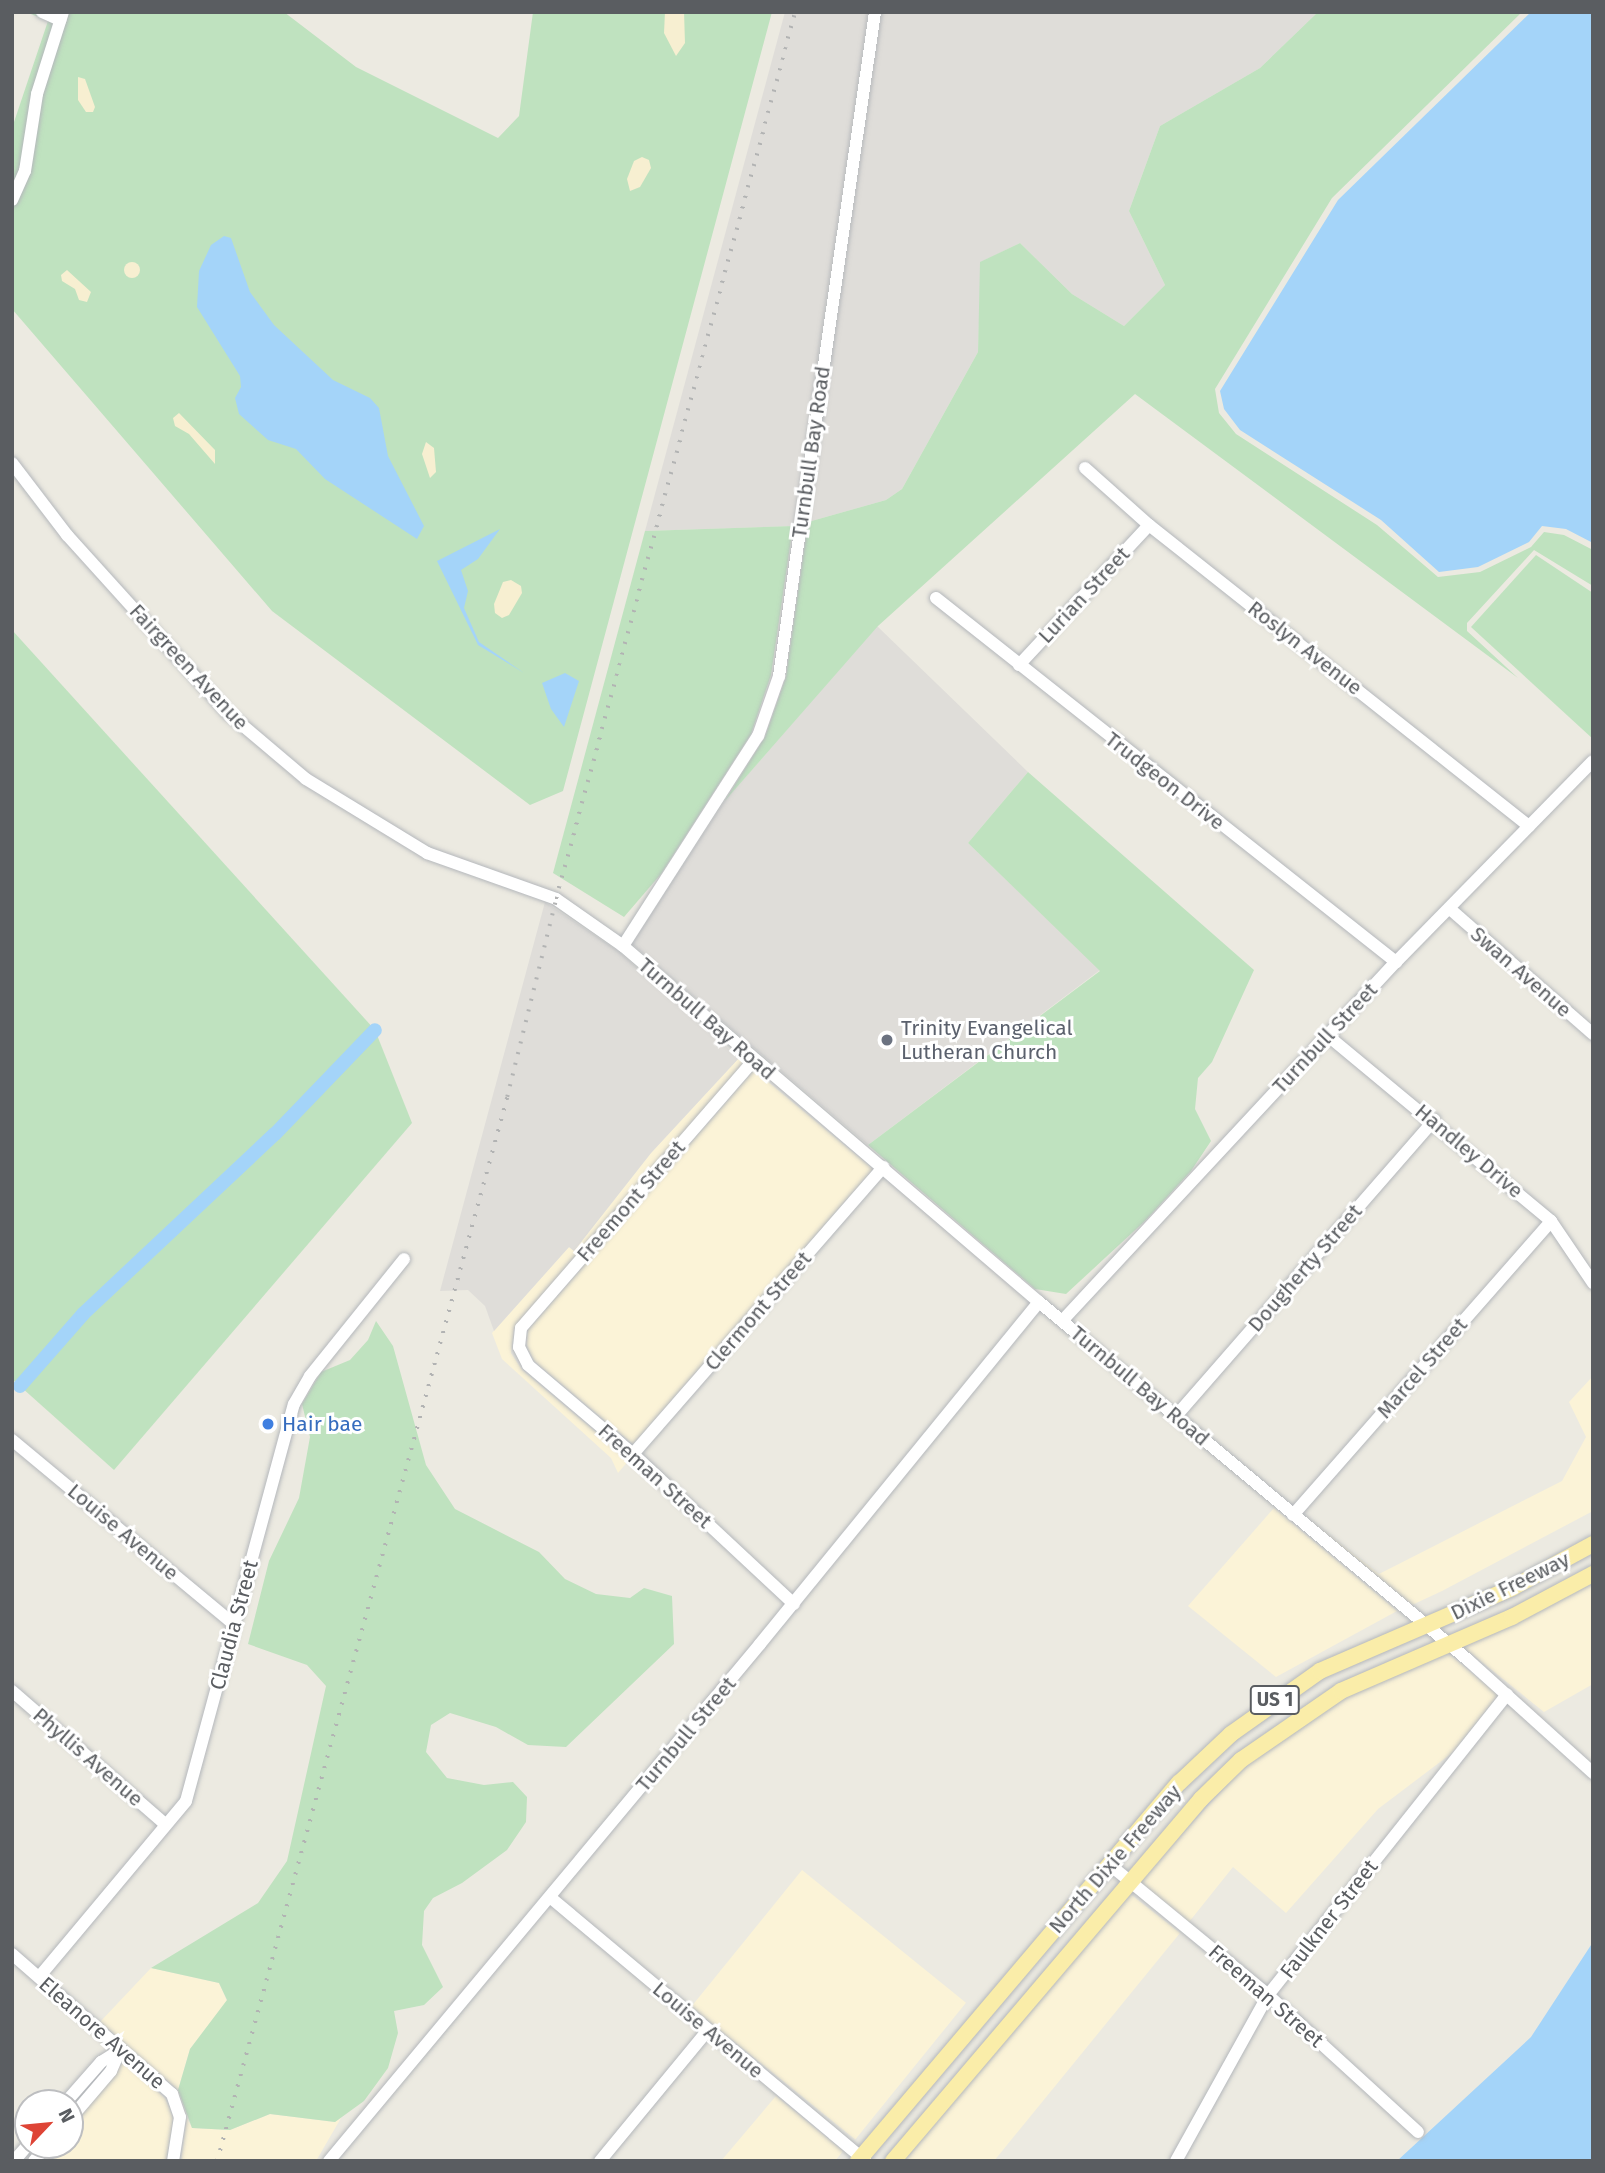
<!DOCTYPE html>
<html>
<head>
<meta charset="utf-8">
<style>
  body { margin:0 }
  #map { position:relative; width:1605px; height:2173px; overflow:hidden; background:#eceae1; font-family:"Fira Sans",sans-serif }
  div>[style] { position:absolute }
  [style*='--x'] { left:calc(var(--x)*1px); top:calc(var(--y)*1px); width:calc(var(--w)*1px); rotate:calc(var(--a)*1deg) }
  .commercial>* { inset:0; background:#fbf3d7; transform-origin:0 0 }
  .industrial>* { inset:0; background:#dfddd9 }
  .green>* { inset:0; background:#bfe2bf }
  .sand>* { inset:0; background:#f7efd1 }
  .round { border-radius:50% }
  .water>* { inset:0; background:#a4d4f9 }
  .canal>* { height:14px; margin:-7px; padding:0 7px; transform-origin:7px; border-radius:7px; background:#a4d4f9 }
  .roads { filter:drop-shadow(0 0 2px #b4b7bb) drop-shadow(0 0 2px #b4b7bb) }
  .minor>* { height:12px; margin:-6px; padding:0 6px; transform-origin:6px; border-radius:6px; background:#fff }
  .major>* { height:16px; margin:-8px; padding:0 8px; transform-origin:8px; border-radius:8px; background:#faeda9 }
  .rail>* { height:3.5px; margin-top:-1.75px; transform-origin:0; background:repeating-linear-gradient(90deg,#b2b3b3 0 2px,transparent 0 11px) }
  .dots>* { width:19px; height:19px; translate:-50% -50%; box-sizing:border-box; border:4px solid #fff; border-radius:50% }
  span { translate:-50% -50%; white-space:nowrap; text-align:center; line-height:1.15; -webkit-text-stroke:6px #fff; paint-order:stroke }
  .shield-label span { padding:2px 5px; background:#fff; border:2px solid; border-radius:5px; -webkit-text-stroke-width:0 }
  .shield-label { font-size:19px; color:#5a5d61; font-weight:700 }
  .street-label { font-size:21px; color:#5a5d61 }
  .worship-label { font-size:21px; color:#5b616d }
  .left { translate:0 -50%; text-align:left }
  .shop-label { font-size:21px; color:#366cbe }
  .frame { position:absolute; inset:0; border:14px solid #5a5d61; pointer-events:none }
  .north { position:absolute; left:14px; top:2089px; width:70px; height:70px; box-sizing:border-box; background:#fff; border:2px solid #bdbec0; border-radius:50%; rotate:64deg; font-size:19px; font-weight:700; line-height:28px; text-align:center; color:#5a5d61 }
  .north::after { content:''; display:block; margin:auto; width:24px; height:32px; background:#de4436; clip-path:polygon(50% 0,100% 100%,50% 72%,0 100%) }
</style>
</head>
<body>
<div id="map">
  <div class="commercial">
    <div style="clip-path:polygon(739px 1058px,744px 1062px,514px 1328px,511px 1353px,522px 1370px,629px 1460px,618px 1473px,611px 1458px,502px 1359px,492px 1333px,569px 1247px,574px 1251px,651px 1153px)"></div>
    <div style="clip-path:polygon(754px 1070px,873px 1169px,633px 1444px,534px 1361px,527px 1345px,528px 1330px)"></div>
    <div style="clip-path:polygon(1593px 1376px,1593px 1511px,1442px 1591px,1412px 1605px,1303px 1514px,1379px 1574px,1562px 1481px,1586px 1437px,1569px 1402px)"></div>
    <div style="clip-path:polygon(1274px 1508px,1397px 1611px,1276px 1677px,1188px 1606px)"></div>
    <div style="clip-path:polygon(1593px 1583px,1593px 1684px,1544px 1712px,1462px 1646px)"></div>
    <div style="clip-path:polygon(1447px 1652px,1498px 1695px,1452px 1753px,1378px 1809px,1286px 1913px,1233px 1867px,1189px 1922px,1139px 1881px,1246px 1765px,1353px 1692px)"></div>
    <div style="left:802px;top:1870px;width:211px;height:176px;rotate:39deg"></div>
    <div style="clip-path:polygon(1129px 1893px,1180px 1933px,994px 2161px,902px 2161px)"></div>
    <div style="clip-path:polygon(151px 1968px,219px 1983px,227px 2001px,190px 2049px,178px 2090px,100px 2022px)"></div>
    <div style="clip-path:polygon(123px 2062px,165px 2098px,173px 2118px,166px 2161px,43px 2161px,56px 2145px,70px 2145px,70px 2129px)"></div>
    <div style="clip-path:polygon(776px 2096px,843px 2151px,835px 2161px,721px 2161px)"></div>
    <div style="clip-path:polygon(270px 2114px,335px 2122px,341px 2118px,316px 2161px,181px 2161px,187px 2118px,192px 2128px,230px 2130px)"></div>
  </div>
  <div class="industrial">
    <div style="clip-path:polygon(785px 12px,868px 12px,793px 526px,645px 531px)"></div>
    <div style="clip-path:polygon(882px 12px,1318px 12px,1260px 68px,1160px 126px,1129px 211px,1165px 285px,1124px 326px,1072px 294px,1020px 243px,981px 262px,978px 352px,902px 489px,886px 500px,808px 522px)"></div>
    <div style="clip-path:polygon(877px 626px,1028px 772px,968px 843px,1100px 970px,868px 1145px,632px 944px,724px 802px)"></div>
    <div style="clip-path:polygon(545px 902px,618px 951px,739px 1058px,651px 1153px,574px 1251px,569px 1247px,494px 1331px,485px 1306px,468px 1290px,440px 1291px)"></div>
  </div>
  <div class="green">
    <div style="clip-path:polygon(26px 12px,284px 12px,356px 67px,498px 138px,519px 116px,533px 12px,772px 12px,563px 791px,530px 805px,272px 611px,12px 309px,12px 128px,48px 21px)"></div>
    <div style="clip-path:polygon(1318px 12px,1522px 12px,1332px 198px,1215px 389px,1219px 413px,1236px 434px,1377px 525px,1438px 577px,1480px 572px,1531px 547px,1544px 532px,1564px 535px,1593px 550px,1593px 586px,1534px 550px,1467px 623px,1467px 631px,1518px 678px,1135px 394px,878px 626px,724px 802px,765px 737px,786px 677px,808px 522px,886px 500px,902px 489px,978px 352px,980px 262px,1020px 243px,1072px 294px,1124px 326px,1165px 285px,1129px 211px,1160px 126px,1260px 68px)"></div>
    <div style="clip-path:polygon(793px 526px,771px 675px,751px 734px,661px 874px,624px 917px,553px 873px,645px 531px)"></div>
    <div style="clip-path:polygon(1536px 555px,1593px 593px,1593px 739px,1471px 627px)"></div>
    <div style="clip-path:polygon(12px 630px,375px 1030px,412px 1123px,114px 1470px,12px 1379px)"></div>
    <div style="clip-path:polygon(1028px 772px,1254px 970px,1212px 1062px,1198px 1078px,1195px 1109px,1211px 1141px,1191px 1171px,1145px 1221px,1066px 1294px,1035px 1289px,868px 1145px,1100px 971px,968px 843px)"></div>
    <div style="clip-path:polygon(376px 1321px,393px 1346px,426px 1465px,455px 1509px,539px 1552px,565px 1579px,596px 1594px,630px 1598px,644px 1588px,672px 1596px,674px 1644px,566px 1747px,528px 1745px,496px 1727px,450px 1713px,431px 1725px,426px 1752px,447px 1778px,484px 1785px,513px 1782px,527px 1797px,526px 1822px,507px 1850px,462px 1883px,433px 1898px,424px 1911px,422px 1945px,443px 1987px,424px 2005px,394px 2011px,398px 2033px,388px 2068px,364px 2101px,335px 2122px,270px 2114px,230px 2130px,192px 2128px,178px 2090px,190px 2049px,227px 2000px,219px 1983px,151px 1968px,258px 1903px,287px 1861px,326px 1686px,307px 1665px,248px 1644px,269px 1561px,299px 1498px,310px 1437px,302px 1404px,321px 1372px,350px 1360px,368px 1340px)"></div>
  </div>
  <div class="sand">
    <div style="clip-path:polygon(665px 12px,684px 12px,685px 43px,676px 56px,664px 33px)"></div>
    <div style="clip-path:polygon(78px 77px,85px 79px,95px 107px,93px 112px,86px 112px,78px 100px)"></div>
    <div style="clip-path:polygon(642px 157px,649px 160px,651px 168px,640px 187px,630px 191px,627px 179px,634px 161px)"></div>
    <div class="round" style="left:124px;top:262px;width:16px;height:16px"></div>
    <div style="clip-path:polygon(67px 270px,91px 292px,87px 302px,79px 300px,75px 289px,62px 281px,61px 275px)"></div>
    <div style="clip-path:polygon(179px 413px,215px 450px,215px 464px,189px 434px,175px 426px,173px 418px)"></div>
    <div style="clip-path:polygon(426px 442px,434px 448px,436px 472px,430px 478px,422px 454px)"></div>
    <div style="clip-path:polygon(511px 580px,521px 586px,522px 593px,509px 615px,502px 618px,495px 613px,494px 604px,503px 582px)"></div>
  </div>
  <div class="water">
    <div style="clip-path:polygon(1531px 12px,1593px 12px,1593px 543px,1566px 529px,1542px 526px,1529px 542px,1478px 567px,1439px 572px,1381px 520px,1240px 430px,1224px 409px,1220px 391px,1338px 200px)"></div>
    <div style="clip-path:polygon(224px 236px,231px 238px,250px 292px,274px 325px,333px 380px,370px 398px,379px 408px,388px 456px,424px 526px,417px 539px,325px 479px,296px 449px,268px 440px,239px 414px,235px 398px,241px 387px,240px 376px,197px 307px,199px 271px,211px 245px)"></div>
    <div style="clip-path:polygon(500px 529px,478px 559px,461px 570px,468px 591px,464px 608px,479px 642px,524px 673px,478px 645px,437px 561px)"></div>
    <div style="clip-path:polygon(565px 673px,579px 681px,564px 727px,551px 709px,542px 683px)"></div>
    <div style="clip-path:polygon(1593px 1942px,1593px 2161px,1397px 2161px,1531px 2037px)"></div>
  </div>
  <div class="canal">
    <div style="--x:20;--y:1386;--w:96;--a:-48.8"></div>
    <div style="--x:83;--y:1314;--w:263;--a:-43.2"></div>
    <div style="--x:275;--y:1134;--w:144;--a:-46.1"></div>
  </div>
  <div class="roads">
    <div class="minor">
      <div style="--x:42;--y:12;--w:20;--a:24"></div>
      <div style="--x:12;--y:200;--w:32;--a:-66"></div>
      <div style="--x:25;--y:171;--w:78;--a:-81.1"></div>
      <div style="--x:37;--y:94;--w:86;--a:-72.4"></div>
      <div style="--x:12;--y:463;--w:91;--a:52.6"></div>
      <div style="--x:67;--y:535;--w:240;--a:47.9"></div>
      <div style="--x:228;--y:713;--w:102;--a:40.2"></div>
      <div style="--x:306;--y:779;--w:142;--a:31.4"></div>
      <div style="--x:427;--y:853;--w:137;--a:19.6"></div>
      <div style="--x:556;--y:899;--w:82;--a:35"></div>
      <div style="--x:623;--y:946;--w:548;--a:40.56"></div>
      <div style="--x:1039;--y:1302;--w:559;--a:39.84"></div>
      <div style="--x:1468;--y:1660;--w:169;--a:42.1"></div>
      <div style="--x:1085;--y:468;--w:86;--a:41.7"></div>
      <div style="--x:1149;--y:525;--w:485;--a:38.4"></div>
      <div style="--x:936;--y:598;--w:587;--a:38.35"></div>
      <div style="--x:1019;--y:665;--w:191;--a:-47.1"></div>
      <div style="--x:1450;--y:909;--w:190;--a:41.2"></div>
      <div style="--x:623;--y:946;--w:250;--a:-57.3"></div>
      <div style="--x:758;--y:736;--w:64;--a:-70.7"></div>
      <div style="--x:779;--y:676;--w:671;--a:-81.77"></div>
      <div style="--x:1327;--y:1035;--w:291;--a:39.7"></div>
      <div style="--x:1551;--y:1221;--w:75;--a:55.9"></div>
      <div style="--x:754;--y:1060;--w:355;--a:131"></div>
      <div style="--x:521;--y:1328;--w:19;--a:96"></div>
      <div style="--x:519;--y:1347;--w:20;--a:63"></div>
      <div style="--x:528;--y:1365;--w:138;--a:40.3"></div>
      <div style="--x:633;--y:1454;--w:220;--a:43"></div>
      <div style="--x:1062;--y:1321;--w:490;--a:-47.1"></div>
      <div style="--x:1396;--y:962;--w:281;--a:-45.6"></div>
      <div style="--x:1176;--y:1416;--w:393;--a:-48.9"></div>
      <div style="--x:12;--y:1440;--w:288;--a:39.7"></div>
      <div style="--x:633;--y:1454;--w:381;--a:-48.9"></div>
      <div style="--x:1293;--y:1515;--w:391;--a:-48.7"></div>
      <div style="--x:12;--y:1691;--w:203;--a:41"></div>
      <div style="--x:1110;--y:1865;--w:205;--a:39.4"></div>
      <div style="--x:1268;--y:1995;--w:203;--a:42.4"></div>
      <div style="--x:551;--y:1898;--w:410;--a:39.9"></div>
      <div style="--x:12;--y:1954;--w:213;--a:41.2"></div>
      <div style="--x:172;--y:2094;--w:24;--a:71"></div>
      <div style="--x:180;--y:2117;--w:45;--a:99"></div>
      <div style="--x:39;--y:1977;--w:229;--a:-50.1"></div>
      <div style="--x:186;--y:1801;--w:411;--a:-74.8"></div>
      <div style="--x:294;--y:1404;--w:32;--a:-60"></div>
      <div style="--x:310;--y:1376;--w:150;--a:-51.2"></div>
      <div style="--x:65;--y:2103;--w:55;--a:-48.7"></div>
      <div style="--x:101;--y:2062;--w:22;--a:-32"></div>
      <div style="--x:70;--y:2119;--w:63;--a:-49.5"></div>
      <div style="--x:111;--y:2071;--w:23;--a:-67"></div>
      <div style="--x:14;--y:2161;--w:21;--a:-49"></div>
      <div style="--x:34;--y:2161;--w:21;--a:-51"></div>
      <div style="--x:329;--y:2161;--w:673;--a:-50.18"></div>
      <div style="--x:760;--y:1644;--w:441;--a:-50.8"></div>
      <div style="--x:600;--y:2161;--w:170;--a:-50.5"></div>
      <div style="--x:1176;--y:2161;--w:190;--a:-61"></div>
      <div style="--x:1268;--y:1995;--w:384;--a:-51.5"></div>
    </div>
    <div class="major">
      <div style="--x:858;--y:2161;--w:496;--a:-49.7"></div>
      <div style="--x:1179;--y:1783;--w:71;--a:-43.3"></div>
      <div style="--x:1231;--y:1734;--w:109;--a:-35.3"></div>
      <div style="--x:1320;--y:1671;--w:209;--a:-23.4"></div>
      <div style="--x:1512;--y:1588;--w:92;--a:-28.5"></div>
      <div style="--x:893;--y:2161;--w:475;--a:-49.6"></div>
      <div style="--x:1201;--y:1799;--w:56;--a:-44.3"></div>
      <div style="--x:1241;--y:1760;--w:121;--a:-34.6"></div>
      <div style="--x:1341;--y:1691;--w:186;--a:-23.4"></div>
      <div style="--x:1512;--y:1617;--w:92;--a:-28"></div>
    </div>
  </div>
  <div class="rail">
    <div style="--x:217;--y:2161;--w:1103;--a:-74.75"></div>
    <div style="--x:507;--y:1097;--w:204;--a:-76.1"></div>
    <div style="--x:556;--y:899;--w:919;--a:-74.92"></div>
  </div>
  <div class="dots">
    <div style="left:887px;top:1040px;background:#6b7280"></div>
    <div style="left:268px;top:1424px;background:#3f7fe0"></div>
  </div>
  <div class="shield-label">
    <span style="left:1275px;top:1700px">US 1</span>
  </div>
  <div class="street-label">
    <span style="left:811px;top:452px;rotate:-82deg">Turnbull Bay Road</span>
    <span style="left:1084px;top:595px;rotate:-47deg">Lurian Street</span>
    <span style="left:1305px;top:648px;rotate:38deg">Roslyn Avenue</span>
    <span style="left:189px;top:667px;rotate:47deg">Fairgreen Avenue</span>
    <span style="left:1165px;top:781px;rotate:38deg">Trudgeon Drive</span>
    <span style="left:1521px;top:972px;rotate:41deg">Swan Avenue</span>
    <span style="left:707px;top:1019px;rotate:41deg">Turnbull Bay Road</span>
    <span style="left:1325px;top:1038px;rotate:-47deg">Turnbull Street</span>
    <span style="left:1469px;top:1151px;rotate:40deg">Handley Drive</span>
    <span style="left:631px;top:1201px;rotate:-49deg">Freemont Street</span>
    <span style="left:1305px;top:1268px;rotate:-49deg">Dougherty Street</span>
    <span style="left:758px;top:1311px;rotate:-49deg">Clermont Street</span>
    <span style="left:1422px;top:1368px;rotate:-49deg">Marcel Street</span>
    <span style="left:1140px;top:1386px;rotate:40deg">Turnbull Bay Road</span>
    <span style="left:655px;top:1476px;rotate:42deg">Freeman Street</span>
    <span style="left:123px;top:1532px;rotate:40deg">Louise Avenue</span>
    <span style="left:1510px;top:1586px;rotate:-26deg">Dixie Freeway</span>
    <span style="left:234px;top:1625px;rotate:-75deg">Claudia Street</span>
    <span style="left:686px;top:1734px;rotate:-50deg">Turnbull Street</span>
    <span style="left:88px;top:1757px;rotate:41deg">Phyllis Avenue</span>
    <span style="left:1115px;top:1859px;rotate:-49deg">North Dixie Freeway</span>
    <span style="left:1329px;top:1919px;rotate:-52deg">Faulkner Street</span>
    <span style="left:1266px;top:1996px;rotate:41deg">Freeman Street</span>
    <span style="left:708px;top:2030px;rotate:40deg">Louise Avenue</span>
    <span style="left:102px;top:2033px;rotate:41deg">Eleanore Avenue</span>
  </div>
  <div class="worship-label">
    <span class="left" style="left:901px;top:1040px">Trinity Evangelical<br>Lutheran Church</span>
  </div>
  <div class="shop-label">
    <span class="left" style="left:282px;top:1424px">Hair bae</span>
  </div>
  <div class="frame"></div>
  <div class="north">N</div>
</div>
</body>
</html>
